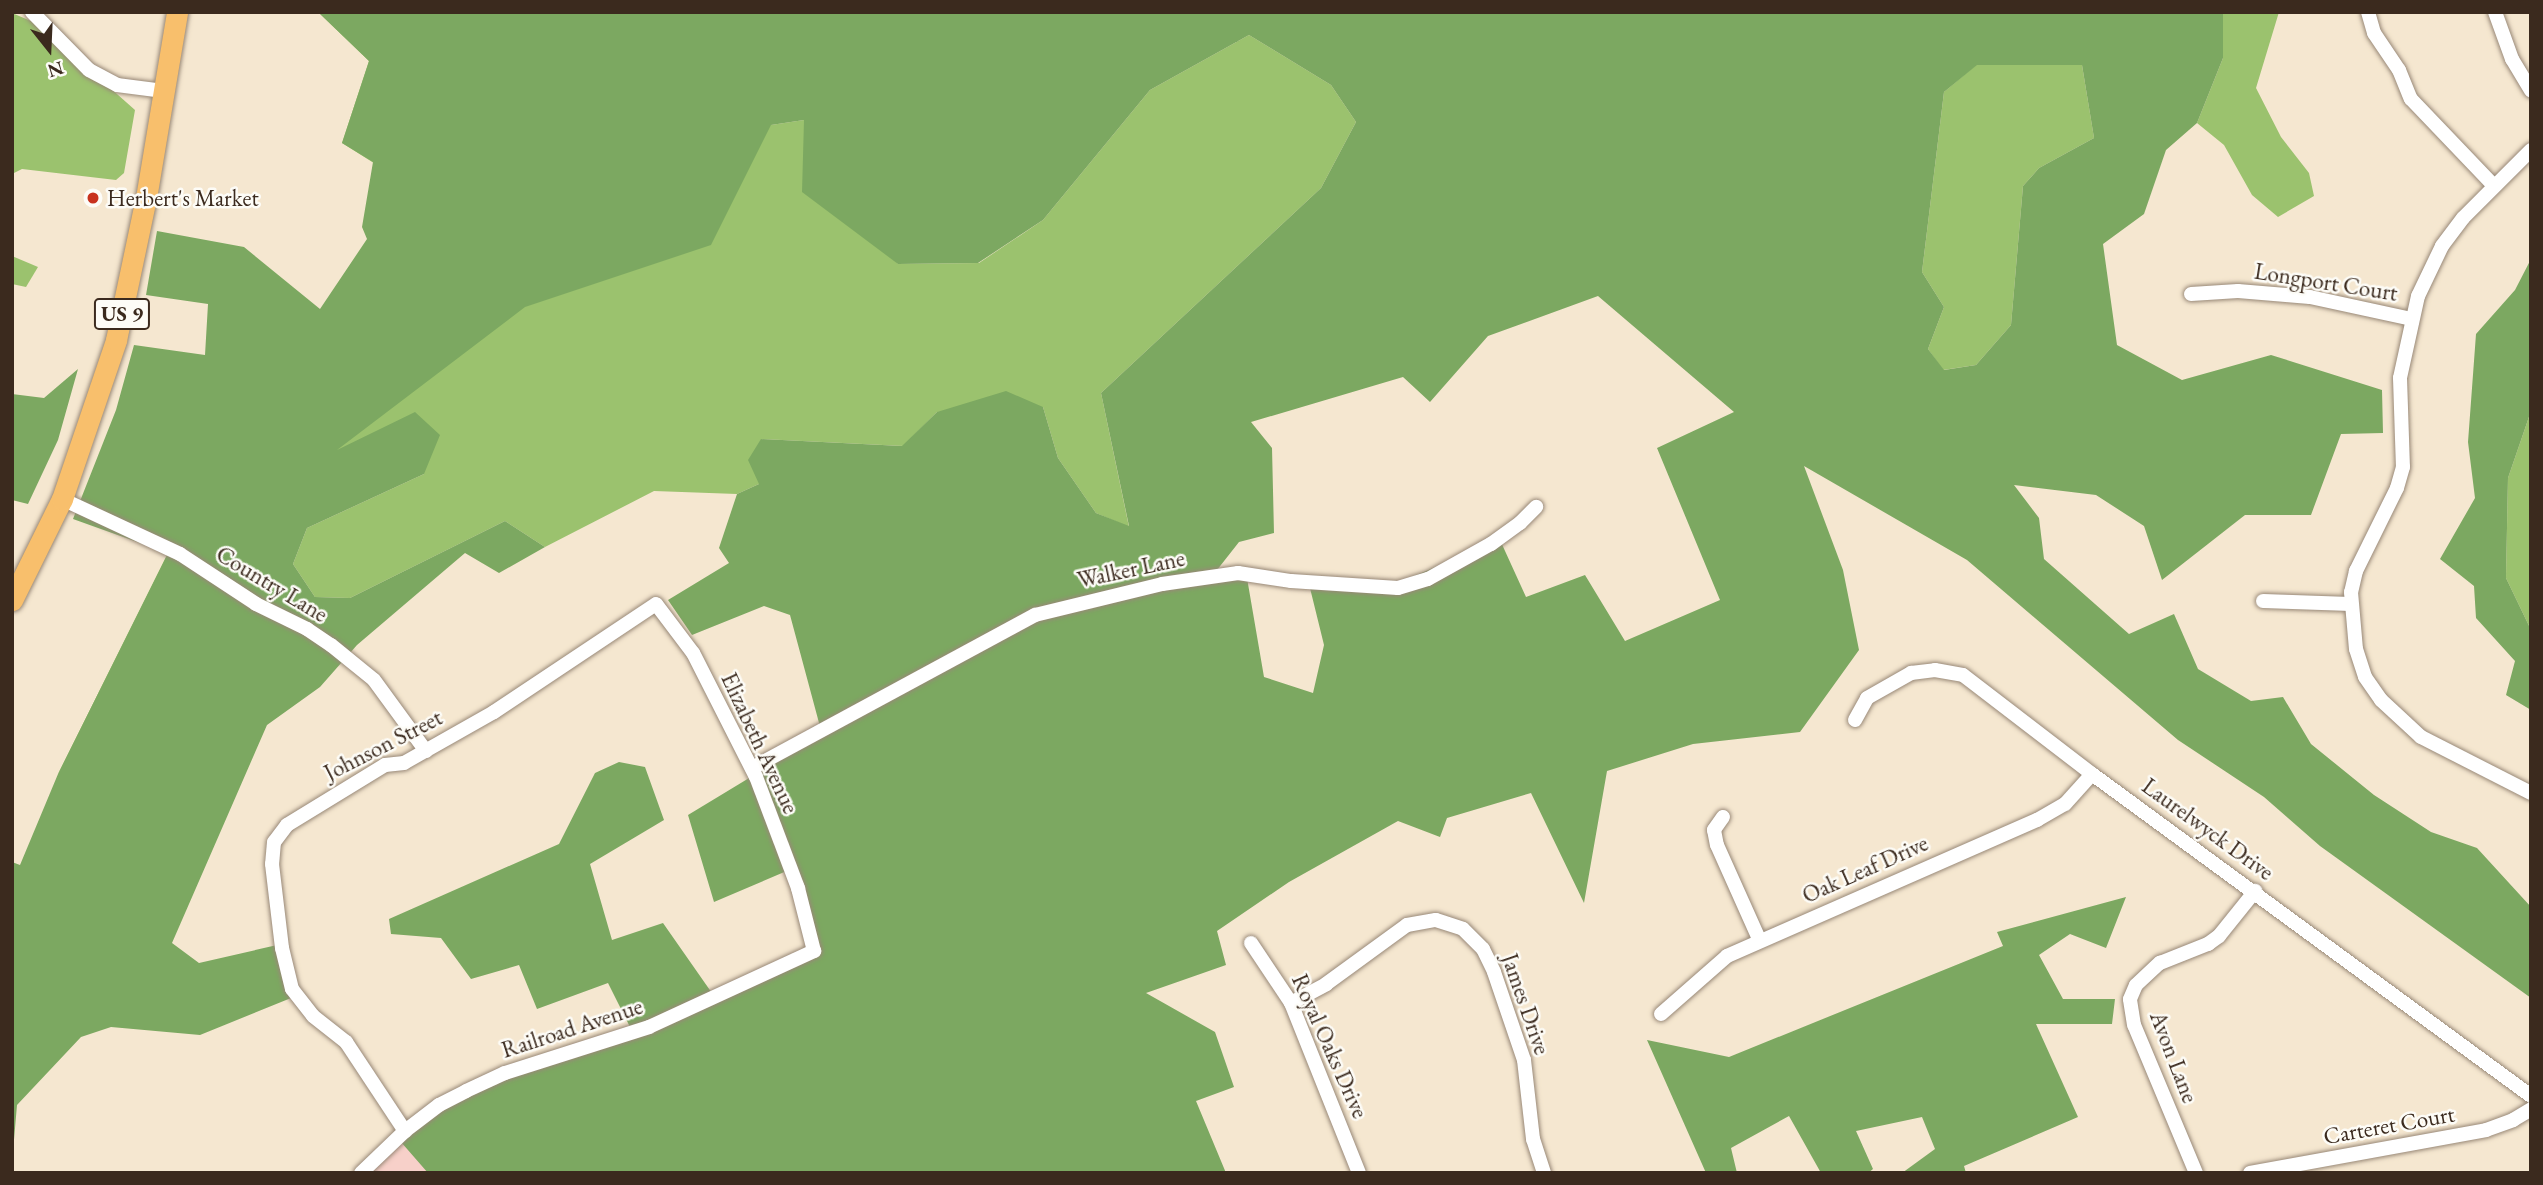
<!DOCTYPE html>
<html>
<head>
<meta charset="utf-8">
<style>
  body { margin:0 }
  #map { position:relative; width:2543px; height:1185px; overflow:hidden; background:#f5e7d0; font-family:"EB Garamond",serif }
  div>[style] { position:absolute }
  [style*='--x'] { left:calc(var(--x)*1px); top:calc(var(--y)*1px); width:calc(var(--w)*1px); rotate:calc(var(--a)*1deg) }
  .built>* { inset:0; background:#f7d0c9 }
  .green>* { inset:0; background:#9bc26e }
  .forest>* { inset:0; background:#7ca861 }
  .roads { filter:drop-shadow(0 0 2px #988877) drop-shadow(0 0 2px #988877) }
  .minor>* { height:14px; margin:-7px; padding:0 7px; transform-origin:7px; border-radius:7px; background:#fff }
  .highway>* { height:21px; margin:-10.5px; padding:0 10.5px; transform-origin:10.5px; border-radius:10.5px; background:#f8bf6c }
  .dots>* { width:19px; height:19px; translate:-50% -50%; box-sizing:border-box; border:4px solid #fdfcf7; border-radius:50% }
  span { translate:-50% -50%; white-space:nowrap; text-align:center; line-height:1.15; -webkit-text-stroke:5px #fdfcf7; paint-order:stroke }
  .shield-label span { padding:2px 5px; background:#fdfcf7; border:2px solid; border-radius:5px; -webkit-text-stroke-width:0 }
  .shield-label { font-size:21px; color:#3b2a1e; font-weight:700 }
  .poi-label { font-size:23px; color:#3b2a1e }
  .left { translate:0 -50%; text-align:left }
  .street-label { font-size:23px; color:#3b2a1e }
  .frame { position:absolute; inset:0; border:14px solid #3b2a1e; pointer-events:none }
  .north { position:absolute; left:14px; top:14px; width:70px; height:70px; -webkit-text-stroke:5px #fdfcf7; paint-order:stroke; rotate:162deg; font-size:19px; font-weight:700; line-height:28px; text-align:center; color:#3b2a1e }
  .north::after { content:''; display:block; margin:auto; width:24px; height:32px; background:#3b2a1e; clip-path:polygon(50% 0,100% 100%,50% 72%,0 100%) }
</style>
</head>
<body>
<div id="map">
  <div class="built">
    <div style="clip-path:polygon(405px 1131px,437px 1173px,361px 1173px)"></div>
  </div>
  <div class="green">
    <div style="clip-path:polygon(318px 12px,771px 125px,804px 120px,898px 264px,979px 263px,1043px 220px,1150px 90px,1249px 35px,1331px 85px,1356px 122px,1321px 188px,1101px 393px,1129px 527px,1096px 513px,1058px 458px,1043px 407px,937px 412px,903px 446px,761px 439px,759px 484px,737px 494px,654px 491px,545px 547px,505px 521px,350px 598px,315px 597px,293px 564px,307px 528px,424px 474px,333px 453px,361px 314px,58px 774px,170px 549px,404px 182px,342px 143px,369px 61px)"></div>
    <div style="clip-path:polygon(2223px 12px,2279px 12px,2256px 88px,2281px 137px,2309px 173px,2314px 196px,2278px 217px,2252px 195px,2224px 145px,2197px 123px,2223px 58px)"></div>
    <div style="clip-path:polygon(12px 13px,38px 24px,135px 110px,124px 173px,116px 180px,22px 169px,12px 174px)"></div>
    <div style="clip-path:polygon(1976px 65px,2082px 65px,2094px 138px,2039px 168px,2023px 186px,2011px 325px,1976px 365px,1943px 370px,1928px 349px,1944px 307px,1922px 272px,1944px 92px)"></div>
    <div style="clip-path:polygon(12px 256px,38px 267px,26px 287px,12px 284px)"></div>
    <div style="clip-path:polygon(2531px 411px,2531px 630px,2506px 578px,2508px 478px)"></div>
  </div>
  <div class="forest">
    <div style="clip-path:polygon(evenodd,318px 12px,2223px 12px,2223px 58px,2197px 123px,2166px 150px,2144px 214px,2103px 244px,2117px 345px,2182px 380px,2271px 355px,2382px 390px,2383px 433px,2341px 434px,2311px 515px,2245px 515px,2162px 580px,2144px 526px,2096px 495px,2014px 485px,2039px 518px,2044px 559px,2129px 634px,2174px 614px,2198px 669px,2251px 701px,2283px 697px,2311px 744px,2374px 795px,2431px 832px,2477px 848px,2531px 907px,2531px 998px,2320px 846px,2264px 797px,2178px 740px,1967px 560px,1804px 466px,1843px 570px,1859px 650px,1800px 732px,1693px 744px,1607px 771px,1584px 903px,1531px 793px,1447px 818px,1440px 837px,1398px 821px,1289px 882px,1217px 931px,1226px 965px,1146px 993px,1215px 1032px,1234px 1087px,1196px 1101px,1226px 1173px,428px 1173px,394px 1134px,486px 1075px,631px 1029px,608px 983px,537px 1009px,519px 965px,471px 979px,441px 938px,391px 934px,389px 919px,559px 844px,595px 773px,619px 762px,645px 767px,664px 820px,590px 864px,612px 940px,663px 923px,714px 996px,815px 951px,789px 870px,714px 902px,688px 815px,822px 734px,790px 615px,764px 606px,692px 635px,668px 600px,729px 563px,719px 548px,737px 494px,759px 484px,748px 460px,761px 439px,902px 446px,937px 412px,1006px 391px,1043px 407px,1058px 458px,1096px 513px,1129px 526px,1101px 393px,1321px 188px,1356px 122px,1331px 85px,1249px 35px,1150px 90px,1043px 220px,978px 263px,898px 264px,802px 192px,804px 120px,771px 125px,711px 245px,525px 307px,337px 450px,415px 412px,440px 435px,424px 474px,307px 528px,293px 564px,315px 597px,350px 598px,505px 521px,545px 547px,499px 573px,465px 553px,357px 645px,320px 687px,267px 725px,172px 943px,199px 963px,286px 943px,296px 996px,200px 1035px,111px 1027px,81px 1037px,17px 1105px,12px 1163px,12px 862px,20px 865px,58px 774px,168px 553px,73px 519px,116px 410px,134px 345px,205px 355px,208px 304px,146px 295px,157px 231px,244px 247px,320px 309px,367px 239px,362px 227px,373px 162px,342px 143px,369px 61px,318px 12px,1977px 65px,2082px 65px,2094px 138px,2039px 168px,2023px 186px,2011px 325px,1976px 365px,1944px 370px,1928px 349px,1944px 307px,1922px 272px,1944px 92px,1977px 65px,318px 12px,1598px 296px,1734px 412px,1657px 448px,1720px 600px,1625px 641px,1585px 575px,1526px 597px,1500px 540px,1395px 584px,1309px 584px,1324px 645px,1313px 693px,1264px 677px,1247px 578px,1217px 570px,1239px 542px,1274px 533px,1272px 448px,1251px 422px,1403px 377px,1430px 402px,1488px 336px,1598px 296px)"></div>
    <div style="clip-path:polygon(2531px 259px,2531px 411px,2508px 478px,2506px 578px,2531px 630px,2531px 710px,2506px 695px,2515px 661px,2476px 618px,2474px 586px,2440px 559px,2475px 498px,2468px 442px,2476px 334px,2515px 290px)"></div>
    <div style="clip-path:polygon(78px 369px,58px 440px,28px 504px,12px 500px,12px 394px,44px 398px)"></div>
    <div style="clip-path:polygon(2126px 897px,2106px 948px,2070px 934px,2039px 955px,2063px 999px,2115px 999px,2112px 1024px,2036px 1024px,2078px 1117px,1964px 1166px,1966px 1173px,1902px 1173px,1935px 1149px,1922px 1117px,1856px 1131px,1873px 1169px,1868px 1173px,1821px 1173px,1789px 1116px,1731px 1148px,1737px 1173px,1706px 1173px,1647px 1040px,1729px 1057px,2003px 946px,1997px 932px)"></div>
  </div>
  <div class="roads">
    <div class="minor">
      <div style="--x:32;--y:12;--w:81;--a:45.5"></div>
      <div style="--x:89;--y:70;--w:32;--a:28"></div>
      <div style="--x:117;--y:85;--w:47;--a:7.3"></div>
      <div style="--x:2368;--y:12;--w:22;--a:74"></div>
      <div style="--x:2374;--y:33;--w:45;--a:56"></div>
      <div style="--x:2399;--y:70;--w:31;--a:68"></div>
      <div style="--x:2411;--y:99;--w:120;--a:46.3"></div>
      <div style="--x:2495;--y:12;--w:50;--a:70.1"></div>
      <div style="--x:2512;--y:59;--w:37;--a:59"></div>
      <div style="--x:2531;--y:150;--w:96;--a:135"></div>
      <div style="--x:2463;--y:218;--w:35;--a:127"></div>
      <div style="--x:2442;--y:246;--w:55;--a:115.6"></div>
      <div style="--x:2418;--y:296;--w:84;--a:102.4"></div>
      <div style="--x:2400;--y:378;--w:89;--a:88.1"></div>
      <div style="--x:2403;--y:467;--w:22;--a:106"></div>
      <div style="--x:2397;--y:488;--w:93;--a:116.3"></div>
      <div style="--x:2356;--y:571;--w:22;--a:103"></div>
      <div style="--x:2351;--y:592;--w:57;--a:85"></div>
      <div style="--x:2356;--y:649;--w:29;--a:72"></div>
      <div style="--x:2365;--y:677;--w:28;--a:55"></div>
      <div style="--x:2381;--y:700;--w:54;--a:42.8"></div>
      <div style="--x:2421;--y:737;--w:123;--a:27"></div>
      <div style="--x:2191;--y:294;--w:47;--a:-3.7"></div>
      <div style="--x:2238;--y:291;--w:72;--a:4.8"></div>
      <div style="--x:2310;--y:297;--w:104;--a:12.2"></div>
      <div style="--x:62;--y:499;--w:130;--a:25"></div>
      <div style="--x:180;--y:554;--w:91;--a:33.3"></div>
      <div style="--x:256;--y:604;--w:57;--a:26.1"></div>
      <div style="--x:307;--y:629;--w:29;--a:34"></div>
      <div style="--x:331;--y:645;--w:55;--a:39.1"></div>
      <div style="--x:374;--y:680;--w:88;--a:53.8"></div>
      <div style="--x:2263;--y:601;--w:88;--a:2"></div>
      <div style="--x:1855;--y:720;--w:25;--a:-61"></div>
      <div style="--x:1867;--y:698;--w:51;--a:-29.6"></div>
      <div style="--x:1911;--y:673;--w:24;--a:-7"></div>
      <div style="--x:1935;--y:670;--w:28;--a:10"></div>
      <div style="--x:1963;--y:675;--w:163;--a:37.5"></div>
      <div style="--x:2092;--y:774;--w:544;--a:36.26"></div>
      <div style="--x:752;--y:768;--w:322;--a:-28.4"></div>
      <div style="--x:1035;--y:615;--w:131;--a:-13.7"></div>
      <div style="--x:1162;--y:584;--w:77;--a:-8.2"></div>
      <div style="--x:1238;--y:573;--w:54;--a:8.6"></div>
      <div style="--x:1291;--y:581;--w:107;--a:3.7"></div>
      <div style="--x:1398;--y:588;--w:31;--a:-17"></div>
      <div style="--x:1428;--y:579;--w:72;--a:-29.1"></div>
      <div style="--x:1491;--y:544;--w:36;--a:-36"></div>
      <div style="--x:1520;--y:523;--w:23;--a:-45"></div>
      <div style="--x:1723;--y:817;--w:16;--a:125"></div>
      <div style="--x:1714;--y:830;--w:15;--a:79"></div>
      <div style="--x:1717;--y:845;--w:105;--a:65.9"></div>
      <div style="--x:1251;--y:943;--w:72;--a:56.3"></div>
      <div style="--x:1291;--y:1003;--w:183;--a:68.2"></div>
      <div style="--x:1291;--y:1003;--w:40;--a:-28"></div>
      <div style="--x:1326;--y:984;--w:100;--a:-36.1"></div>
      <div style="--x:1407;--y:925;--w:29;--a:-10"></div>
      <div style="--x:1436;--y:920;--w:28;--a:18"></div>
      <div style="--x:1463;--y:929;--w:28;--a:45"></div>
      <div style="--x:1483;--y:949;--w:25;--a:64"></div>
      <div style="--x:1494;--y:972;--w:93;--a:71.2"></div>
      <div style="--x:1524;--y:1060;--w:80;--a:83.5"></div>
      <div style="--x:1533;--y:1139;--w:36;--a:72"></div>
      <div style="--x:1661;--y:1014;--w:88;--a:-41.3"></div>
      <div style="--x:1727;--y:956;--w:339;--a:-23.7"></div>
      <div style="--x:2037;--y:820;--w:32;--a:-30"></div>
      <div style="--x:2065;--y:804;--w:40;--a:-48"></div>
      <div style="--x:361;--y:1173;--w:61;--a:-43.7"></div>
      <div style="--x:405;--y:1131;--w:43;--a:-37.4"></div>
      <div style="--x:439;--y:1105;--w:30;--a:-27"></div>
      <div style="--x:466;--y:1091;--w:43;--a:-24.8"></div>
      <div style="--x:505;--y:1073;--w:151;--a:-17.7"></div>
      <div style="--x:649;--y:1027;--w:182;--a:-24.7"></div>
      <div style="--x:814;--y:951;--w:65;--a:-104.3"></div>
      <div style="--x:798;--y:888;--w:119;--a:-110.7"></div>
      <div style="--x:756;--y:777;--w:139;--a:-116.9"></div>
      <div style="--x:693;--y:653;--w:61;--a:-127.1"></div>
      <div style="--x:656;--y:604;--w:195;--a:146.3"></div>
      <div style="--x:494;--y:712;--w:103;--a:150.5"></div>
      <div style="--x:404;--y:763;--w:19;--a:174"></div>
      <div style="--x:385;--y:765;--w:115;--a:148.5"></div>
      <div style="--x:287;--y:825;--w:21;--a:127"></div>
      <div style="--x:274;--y:842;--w:22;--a:95"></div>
      <div style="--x:272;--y:864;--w:85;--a:83.2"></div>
      <div style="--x:282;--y:948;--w:42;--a:76.3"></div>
      <div style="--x:292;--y:989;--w:34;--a:52"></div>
      <div style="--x:313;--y:1016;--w:42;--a:38.2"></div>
      <div style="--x:346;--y:1042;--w:107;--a:56.5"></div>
      <div style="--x:2196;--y:1173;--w:160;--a:-112.7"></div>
      <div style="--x:2134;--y:1025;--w:26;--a:-99"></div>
      <div style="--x:2130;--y:999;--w:15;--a:-67"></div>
      <div style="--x:2136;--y:985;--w:33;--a:-43"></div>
      <div style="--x:2160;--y:963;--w:52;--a:-21.6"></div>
      <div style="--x:2208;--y:944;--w:14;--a:-36"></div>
      <div style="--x:2219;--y:936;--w:58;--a:-51.3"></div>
      <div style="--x:2250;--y:1173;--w:240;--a:-10.3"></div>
      <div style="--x:2486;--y:1130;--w:29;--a:-20"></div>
      <div style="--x:2513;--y:1120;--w:21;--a:-31"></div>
    </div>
    <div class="highway">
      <div style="--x:12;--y:600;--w:113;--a:-63.7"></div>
      <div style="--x:62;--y:499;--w:168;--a:-71.2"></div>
      <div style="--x:116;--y:340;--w:145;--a:-78.1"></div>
      <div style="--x:146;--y:198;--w:189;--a:-80.5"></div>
    </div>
  </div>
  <div class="dots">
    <div style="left:93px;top:198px;background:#c8321e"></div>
  </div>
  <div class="shield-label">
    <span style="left:122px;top:314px">US 9</span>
  </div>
  <div class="poi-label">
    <span class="left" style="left:107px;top:198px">Herbert's Market</span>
  </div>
  <div class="street-label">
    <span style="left:2326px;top:282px;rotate:9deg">Longport Court</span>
    <span style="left:1131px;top:569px;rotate:-12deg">Walker Lane</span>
    <span style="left:272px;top:584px;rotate:31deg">Country Lane</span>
    <span style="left:760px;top:743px;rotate:65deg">Elizabeth Avenue</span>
    <span style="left:383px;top:745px;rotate:-27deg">Johnson Street</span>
    <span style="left:2208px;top:829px;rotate:36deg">Laurelwyck Drive</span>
    <span style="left:1865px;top:869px;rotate:-24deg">Oak Leaf Drive</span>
    <span style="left:1526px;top:1004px;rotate:71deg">James Drive</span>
    <span style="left:572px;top:1028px;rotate:-18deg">Railroad Avenue</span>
    <span style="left:1330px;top:1046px;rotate:66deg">Royal Oaks Drive</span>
    <span style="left:2174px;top:1057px;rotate:69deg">Avon Lane</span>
    <span style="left:2389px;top:1125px;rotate:-10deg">Carteret Court</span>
  </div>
  <div class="frame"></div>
  <div class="north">N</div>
</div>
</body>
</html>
